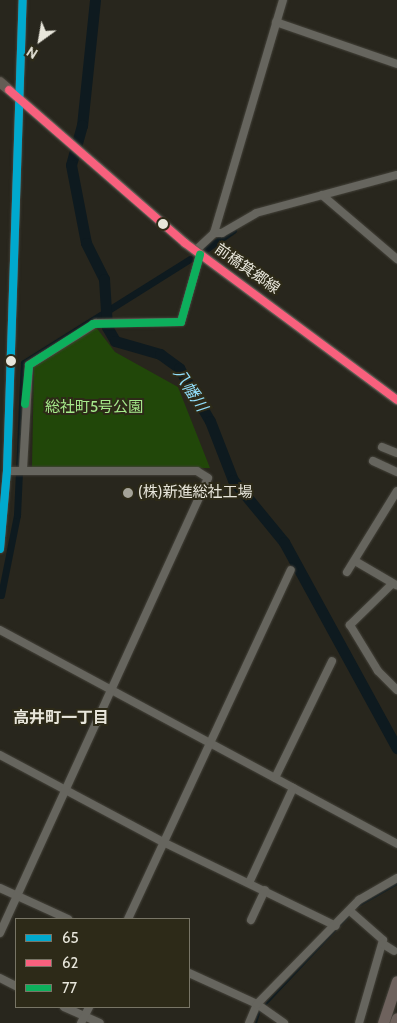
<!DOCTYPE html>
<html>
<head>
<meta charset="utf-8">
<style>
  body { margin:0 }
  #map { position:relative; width:397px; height:1023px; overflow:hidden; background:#28261d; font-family:Cabin,"Noto Sans JP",sans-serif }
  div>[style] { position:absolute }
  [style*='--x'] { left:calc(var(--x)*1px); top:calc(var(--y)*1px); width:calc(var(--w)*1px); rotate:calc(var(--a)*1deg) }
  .green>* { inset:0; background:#214709 }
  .stream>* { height:2px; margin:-1px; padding:0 1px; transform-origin:1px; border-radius:1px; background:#0e1a1f }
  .canal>* { height:7px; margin:-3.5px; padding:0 3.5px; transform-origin:3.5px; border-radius:3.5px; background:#0e1a1f }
  .river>* { height:11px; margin:-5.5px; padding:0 5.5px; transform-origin:5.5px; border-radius:5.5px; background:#0e1a1f }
  .roads { filter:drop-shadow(0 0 1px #44423a) drop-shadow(0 0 1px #44423a) }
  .minor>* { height:8px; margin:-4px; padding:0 4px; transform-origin:4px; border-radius:4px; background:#66655e }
  .major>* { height:10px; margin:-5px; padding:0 5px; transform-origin:5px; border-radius:5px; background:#645d55 }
  .highway>* { height:11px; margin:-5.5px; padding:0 5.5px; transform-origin:5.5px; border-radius:5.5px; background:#6e625d }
  .bus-1>* { height:8px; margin:-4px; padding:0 4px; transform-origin:4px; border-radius:4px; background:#00a9ce }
  .bus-2>* { height:8px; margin:-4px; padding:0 4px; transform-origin:4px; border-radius:4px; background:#f8607d }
  .bus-3>* { height:8px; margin:-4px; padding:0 4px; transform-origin:4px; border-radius:4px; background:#0daf5c }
  .dots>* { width:14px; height:14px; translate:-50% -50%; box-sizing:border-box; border:2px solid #2d2a18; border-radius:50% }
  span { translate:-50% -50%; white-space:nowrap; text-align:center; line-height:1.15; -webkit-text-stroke:4px #2d2a18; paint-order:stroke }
  .street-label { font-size:15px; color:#e8e6db }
  .park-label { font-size:15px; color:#a6e98b }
  .poi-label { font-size:15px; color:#e8e6db }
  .left { translate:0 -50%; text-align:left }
  .water-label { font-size:16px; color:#91defa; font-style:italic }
  .neighbourhood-label { font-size:16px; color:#e8e6db; font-weight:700 }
  .legend { position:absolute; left:15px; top:918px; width:175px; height:90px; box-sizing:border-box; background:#2d2a18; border:1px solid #787566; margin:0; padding:6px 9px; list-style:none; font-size:15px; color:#e8e6db }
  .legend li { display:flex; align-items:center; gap:10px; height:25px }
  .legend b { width:25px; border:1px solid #787566 }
  .north { position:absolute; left:15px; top:15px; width:50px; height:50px; -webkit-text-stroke:4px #2d2a18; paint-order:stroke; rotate:212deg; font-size:14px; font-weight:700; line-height:20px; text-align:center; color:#e8e6db }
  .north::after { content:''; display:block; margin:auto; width:18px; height:22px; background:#e8e6db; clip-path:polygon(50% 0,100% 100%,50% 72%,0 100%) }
</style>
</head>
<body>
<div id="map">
  <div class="green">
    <div style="clip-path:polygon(95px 326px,115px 352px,178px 387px,210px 468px,32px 467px,34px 365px)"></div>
  </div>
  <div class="stream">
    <div style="--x:357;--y:907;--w:46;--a:-29.9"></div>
    <div style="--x:266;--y:1004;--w:122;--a:-46.7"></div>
    <div style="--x:256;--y:1023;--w:14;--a:-73"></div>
  </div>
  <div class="canal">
    <div style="--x:206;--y:249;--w:33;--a:-35"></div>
    <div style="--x:1;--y:595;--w:82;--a:-78.7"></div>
    <div style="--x:17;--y:515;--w:152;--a:-87.4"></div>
    <div style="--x:24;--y:363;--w:196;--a:-32.1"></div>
  </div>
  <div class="river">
    <div style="--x:95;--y:0;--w:126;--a:95.9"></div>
    <div style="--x:82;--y:125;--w:41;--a:105.4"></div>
    <div style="--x:71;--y:165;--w:79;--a:79.1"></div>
    <div style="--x:86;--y:243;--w:40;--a:63.4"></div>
    <div style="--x:104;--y:279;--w:48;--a:86.4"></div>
    <div style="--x:107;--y:327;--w:16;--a:60"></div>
    <div style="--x:115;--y:341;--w:47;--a:16.1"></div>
    <div style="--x:160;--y:354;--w:24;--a:36"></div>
    <div style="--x:179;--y:368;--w:61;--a:59.7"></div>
    <div style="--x:210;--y:421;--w:63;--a:68.7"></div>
    <div style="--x:233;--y:480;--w:80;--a:50.6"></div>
    <div style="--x:284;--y:542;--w:235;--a:61.3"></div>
  </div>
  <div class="roads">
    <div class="minor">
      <div style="--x:276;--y:22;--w:128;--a:19.1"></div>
      <div style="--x:322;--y:195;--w:99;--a:40.5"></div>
      <div style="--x:214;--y:233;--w:8;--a:0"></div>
      <div style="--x:222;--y:233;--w:39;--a:-30"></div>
      <div style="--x:256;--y:213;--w:146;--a:-15.1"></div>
      <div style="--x:195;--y:251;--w:26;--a:-43"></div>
      <div style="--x:214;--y:233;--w:243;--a:-73.5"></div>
      <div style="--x:382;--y:447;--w:16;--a:22"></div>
      <div style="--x:373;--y:461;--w:26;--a:25"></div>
      <div style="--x:23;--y:469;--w:104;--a:-86.7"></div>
      <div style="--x:29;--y:365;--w:79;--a:-32.1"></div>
      <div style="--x:96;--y:323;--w:85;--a:-0.7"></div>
      <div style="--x:181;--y:322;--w:70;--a:-74.2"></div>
      <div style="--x:0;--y:549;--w:78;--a:-84.9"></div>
      <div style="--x:7;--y:471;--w:471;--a:-88.1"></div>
      <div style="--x:355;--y:561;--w:48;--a:30.3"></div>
      <div style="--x:347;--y:572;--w:95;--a:-58.3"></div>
      <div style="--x:392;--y:584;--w:59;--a:135.7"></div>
      <div style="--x:350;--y:625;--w:54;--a:58.7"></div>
      <div style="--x:378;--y:671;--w:27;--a:45"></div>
      <div style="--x:0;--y:630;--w:451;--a:28.3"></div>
      <div style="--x:0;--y:755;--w:185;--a:28.1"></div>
      <div style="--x:163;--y:842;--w:192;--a:25.9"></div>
      <div style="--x:275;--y:778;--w:130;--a:-64"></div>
      <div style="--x:249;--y:883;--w:105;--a:-65.1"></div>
      <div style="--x:0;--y:888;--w:75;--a:24.5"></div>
      <div style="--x:350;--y:911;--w:44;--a:41.3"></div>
      <div style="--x:383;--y:940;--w:86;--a:106.1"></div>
      <div style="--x:128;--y:919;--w:385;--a:-65"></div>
      <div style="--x:251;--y:920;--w:33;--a:-65"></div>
      <div style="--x:0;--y:933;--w:500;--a:-65.43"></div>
      <div style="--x:208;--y:478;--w:13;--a:-148"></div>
      <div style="--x:197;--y:471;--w:190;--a:180"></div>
      <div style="--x:383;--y:944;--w:13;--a:32"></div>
      <div style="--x:189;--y:973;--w:75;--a:24.5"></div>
      <div style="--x:257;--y:1004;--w:33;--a:35"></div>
      <div style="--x:0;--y:978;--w:18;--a:27"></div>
      <div style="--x:64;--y:1007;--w:39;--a:24"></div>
      <div style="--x:81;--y:1023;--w:18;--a:-63"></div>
      <div style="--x:249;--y:1023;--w:21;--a:-67"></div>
      <div style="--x:257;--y:1004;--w:146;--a:-45.6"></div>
      <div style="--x:359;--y:900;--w:44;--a:-30.1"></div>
    </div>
    <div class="major">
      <div style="--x:0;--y:82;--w:245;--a:41"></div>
      <div style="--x:185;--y:243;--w:264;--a:36.5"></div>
    </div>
    <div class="highway">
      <div style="--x:383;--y:1023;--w:44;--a:-71.6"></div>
      <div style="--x:395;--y:1023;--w:5;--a:-68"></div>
    </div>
  </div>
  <div class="bus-1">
    <div style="--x:0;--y:549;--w:78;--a:-84.9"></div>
    <div style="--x:7;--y:471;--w:471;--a:-88.1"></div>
  </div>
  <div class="bus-2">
    <div style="--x:9;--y:90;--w:233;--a:41"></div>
    <div style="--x:185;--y:243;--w:264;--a:36.5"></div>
  </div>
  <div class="bus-3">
    <div style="--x:25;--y:404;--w:39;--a:-84"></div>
    <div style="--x:29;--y:365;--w:76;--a:-32.6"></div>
    <div style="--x:93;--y:324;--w:88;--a:-1.3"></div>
    <div style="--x:181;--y:322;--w:70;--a:-74.2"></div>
  </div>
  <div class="dots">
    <div style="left:163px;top:224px;background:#e8e6db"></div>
    <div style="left:11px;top:361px;background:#e8e6db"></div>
    <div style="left:128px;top:493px;background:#a5a398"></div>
  </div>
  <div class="street-label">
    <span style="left:247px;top:269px;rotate:35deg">前橋箕郷線</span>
  </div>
  <div class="park-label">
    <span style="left:94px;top:408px">総社町5号公園</span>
  </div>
  <div class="poi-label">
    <span class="left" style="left:138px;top:493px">(株)新進総社工場</span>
  </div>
  <div class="water-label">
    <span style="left:190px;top:390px;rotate:57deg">八幡川</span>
  </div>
  <div class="neighbourhood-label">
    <span style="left:61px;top:718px">高井町一丁目</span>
  </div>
  <ul class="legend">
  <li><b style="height:6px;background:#00a9ce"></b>65</li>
  <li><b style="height:6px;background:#f8607d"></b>62</li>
  <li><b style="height:6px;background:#0daf5c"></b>77</li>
  </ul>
  <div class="north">N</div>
</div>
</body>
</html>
